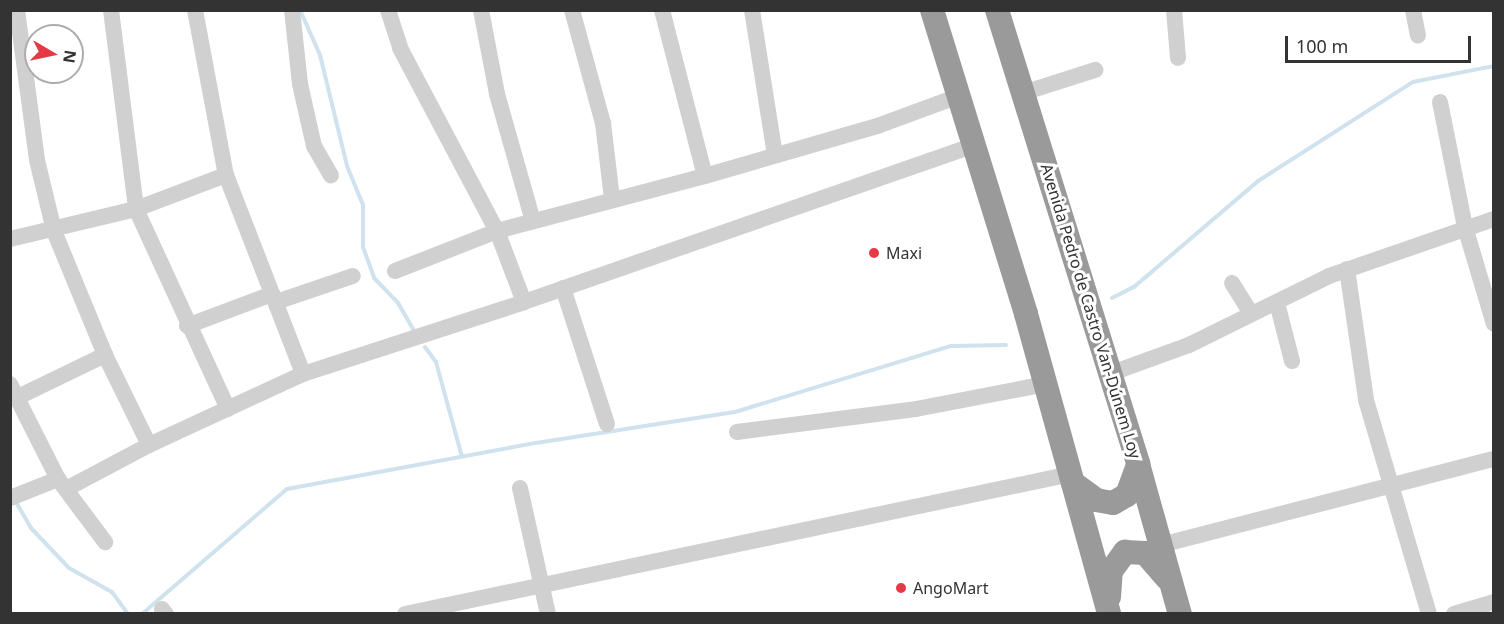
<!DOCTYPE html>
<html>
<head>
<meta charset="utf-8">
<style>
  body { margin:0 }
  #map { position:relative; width:1504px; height:624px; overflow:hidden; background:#fff; font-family:"Noto Sans",sans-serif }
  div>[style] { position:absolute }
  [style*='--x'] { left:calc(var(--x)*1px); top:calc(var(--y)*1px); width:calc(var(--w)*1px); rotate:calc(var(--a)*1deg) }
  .stream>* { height:4px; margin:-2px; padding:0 2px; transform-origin:2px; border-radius:2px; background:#cfe2ee }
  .minor>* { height:16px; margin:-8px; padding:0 8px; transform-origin:8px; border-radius:8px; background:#d0d0d0 }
  .highway>* { height:24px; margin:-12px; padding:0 12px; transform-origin:12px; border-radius:12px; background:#9a9a9a }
  .dots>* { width:16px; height:16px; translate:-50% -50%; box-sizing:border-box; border:3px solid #fff; border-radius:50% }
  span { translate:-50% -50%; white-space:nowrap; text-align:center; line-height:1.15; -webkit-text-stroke:6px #fff; paint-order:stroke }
  .poi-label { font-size:16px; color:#333 }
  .left { translate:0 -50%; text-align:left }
  .street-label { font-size:16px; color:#333 }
  .frame { position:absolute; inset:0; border:12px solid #333; pointer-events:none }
  .north { position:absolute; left:24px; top:24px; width:60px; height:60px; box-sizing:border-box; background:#fff; border:2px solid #adadad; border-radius:50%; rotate:99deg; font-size:16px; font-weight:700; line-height:24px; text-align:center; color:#333 }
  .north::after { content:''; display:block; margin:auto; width:21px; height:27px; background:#e63946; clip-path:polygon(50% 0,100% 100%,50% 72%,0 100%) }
  .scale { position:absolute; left:1285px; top:36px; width:186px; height:27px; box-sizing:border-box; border:3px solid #333; border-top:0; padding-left:8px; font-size:18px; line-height:21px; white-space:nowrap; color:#333; -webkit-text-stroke:4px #fff; paint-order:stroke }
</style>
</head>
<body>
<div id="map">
  <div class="stream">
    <div style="--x:300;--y:10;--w:49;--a:66"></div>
    <div style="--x:320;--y:55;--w:114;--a:76.3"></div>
    <div style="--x:347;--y:166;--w:42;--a:67.7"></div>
    <div style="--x:363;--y:205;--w:42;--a:90"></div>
    <div style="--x:363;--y:247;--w:33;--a:70"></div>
    <div style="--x:374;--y:278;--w:35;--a:46"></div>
    <div style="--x:398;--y:303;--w:34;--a:60"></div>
    <div style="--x:1112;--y:298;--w:25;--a:-27"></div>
    <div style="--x:1134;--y:287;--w:163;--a:-40.5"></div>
    <div style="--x:1258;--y:181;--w:184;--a:-32.6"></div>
    <div style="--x:1413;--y:82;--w:83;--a:-11.2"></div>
    <div style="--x:425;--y:347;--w:19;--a:54"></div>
    <div style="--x:436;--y:362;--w:98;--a:74.7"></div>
    <div style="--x:16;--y:502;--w:30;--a:60"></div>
    <div style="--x:31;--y:528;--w:55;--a:46.5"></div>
    <div style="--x:69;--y:568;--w:49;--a:29.2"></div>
    <div style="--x:112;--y:592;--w:27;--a:54"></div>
    <div style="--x:142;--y:614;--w:191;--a:-40.8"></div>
    <div style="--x:287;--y:489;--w:253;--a:-10.5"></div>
    <div style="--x:536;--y:443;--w:201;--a:-8.9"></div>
    <div style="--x:735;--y:412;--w:226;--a:-17"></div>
    <div style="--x:951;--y:346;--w:55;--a:-1"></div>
  </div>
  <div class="minor">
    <div style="--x:17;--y:10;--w:151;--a:82.4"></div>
    <div style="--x:37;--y:160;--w:73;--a:76.5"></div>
    <div style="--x:54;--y:231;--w:134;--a:67.6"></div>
    <div style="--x:105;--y:355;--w:100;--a:63.9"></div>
    <div style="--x:111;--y:10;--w:201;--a:82.8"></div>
    <div style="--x:136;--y:209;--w:220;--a:65.3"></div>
    <div style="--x:195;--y:10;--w:168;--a:79.4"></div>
    <div style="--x:226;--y:175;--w:213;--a:68.8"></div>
    <div style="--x:292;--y:10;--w:74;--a:83.8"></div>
    <div style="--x:300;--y:84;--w:64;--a:77.3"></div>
    <div style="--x:314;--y:146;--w:34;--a:60"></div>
    <div style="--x:388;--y:10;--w:40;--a:72"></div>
    <div style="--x:400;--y:48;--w:207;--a:62.1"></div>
    <div style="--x:497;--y:231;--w:76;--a:69.2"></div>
    <div style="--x:481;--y:10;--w:86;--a:79.2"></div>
    <div style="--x:497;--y:94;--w:132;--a:74.2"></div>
    <div style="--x:572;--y:10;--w:117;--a:74.7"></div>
    <div style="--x:603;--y:123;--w:77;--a:83.2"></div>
    <div style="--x:662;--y:10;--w:171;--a:75.5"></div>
    <div style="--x:752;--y:10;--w:147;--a:81"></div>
    <div style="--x:1174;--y:10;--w:48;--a:85.2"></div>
    <div style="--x:1413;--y:10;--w:26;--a:79"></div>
    <div style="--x:1023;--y:93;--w:76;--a:-17.7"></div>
    <div style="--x:1440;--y:102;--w:127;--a:78.7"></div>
    <div style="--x:1465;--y:227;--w:101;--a:73.4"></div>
    <div style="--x:10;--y:239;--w:130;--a:-13.4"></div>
    <div style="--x:136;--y:209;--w:96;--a:-20.7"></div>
    <div style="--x:1347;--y:269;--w:132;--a:81.7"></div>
    <div style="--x:1366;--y:400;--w:223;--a:73.6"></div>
    <div style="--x:395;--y:271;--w:110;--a:-21.4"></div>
    <div style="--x:497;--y:231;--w:215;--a:-14.8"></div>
    <div style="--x:705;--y:176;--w:182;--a:-16.2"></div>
    <div style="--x:880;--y:125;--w:84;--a:-20.2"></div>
    <div style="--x:1232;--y:283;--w:36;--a:58"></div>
    <div style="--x:563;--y:288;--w:143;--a:72.1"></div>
    <div style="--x:276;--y:302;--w:81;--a:-18.7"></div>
    <div style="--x:1277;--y:303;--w:60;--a:75.5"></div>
    <div style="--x:187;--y:326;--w:91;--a:-20.6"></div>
    <div style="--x:1109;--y:374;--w:85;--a:-19.9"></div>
    <div style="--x:1189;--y:345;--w:156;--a:-26.2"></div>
    <div style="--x:1329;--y:276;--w:175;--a:-19.1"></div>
    <div style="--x:10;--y:384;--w:106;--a:63.2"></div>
    <div style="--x:58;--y:479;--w:79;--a:53.3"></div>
    <div style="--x:18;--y:397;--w:97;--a:-25.8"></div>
    <div style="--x:737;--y:432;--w:180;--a:-7.3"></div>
    <div style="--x:916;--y:409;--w:132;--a:-10.9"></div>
    <div style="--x:520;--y:488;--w:129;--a:77.5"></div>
    <div style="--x:66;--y:489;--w:94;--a:-27.9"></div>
    <div style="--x:149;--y:445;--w:170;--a:-24.8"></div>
    <div style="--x:303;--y:374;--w:232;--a:-18"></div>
    <div style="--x:524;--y:302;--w:477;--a:-19.2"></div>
    <div style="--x:10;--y:498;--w:52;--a:-21.6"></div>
    <div style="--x:1161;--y:545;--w:344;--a:-14.5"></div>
    <div style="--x:162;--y:609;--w:6;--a:51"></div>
    <div style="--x:405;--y:614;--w:681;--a:-11.87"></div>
    <div style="--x:1454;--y:614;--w:42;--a:-16.7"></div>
  </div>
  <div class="highway">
    <div style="--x:932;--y:10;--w:318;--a:72.8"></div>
    <div style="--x:1026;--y:314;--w:311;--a:74.5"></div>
    <div style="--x:997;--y:10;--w:475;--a:72.7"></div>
    <div style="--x:1138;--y:464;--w:156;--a:74.4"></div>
    <div style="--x:1073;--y:483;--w:29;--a:36"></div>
    <div style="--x:1096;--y:500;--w:17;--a:10"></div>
    <div style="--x:1113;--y:503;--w:16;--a:-30"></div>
    <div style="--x:1127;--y:495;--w:33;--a:-70"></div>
    <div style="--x:1109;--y:597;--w:26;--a:-86"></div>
    <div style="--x:1111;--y:571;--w:24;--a:-54"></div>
    <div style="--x:1125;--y:552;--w:20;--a:3"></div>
    <div style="--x:1145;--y:553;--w:33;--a:49"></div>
  </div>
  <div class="dots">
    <div style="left:874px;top:253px;background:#e63946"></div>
    <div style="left:901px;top:588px;background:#e63946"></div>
  </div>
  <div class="poi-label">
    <span class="left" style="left:886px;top:253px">Maxi</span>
    <span class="left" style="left:913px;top:588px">AngoMart</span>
  </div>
  <div class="street-label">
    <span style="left:1091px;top:311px;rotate:73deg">Avenida Pedro de Castro Van-Dúnem Loy</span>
  </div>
  <div class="frame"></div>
  <div class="north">N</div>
  <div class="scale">100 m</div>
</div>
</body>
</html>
